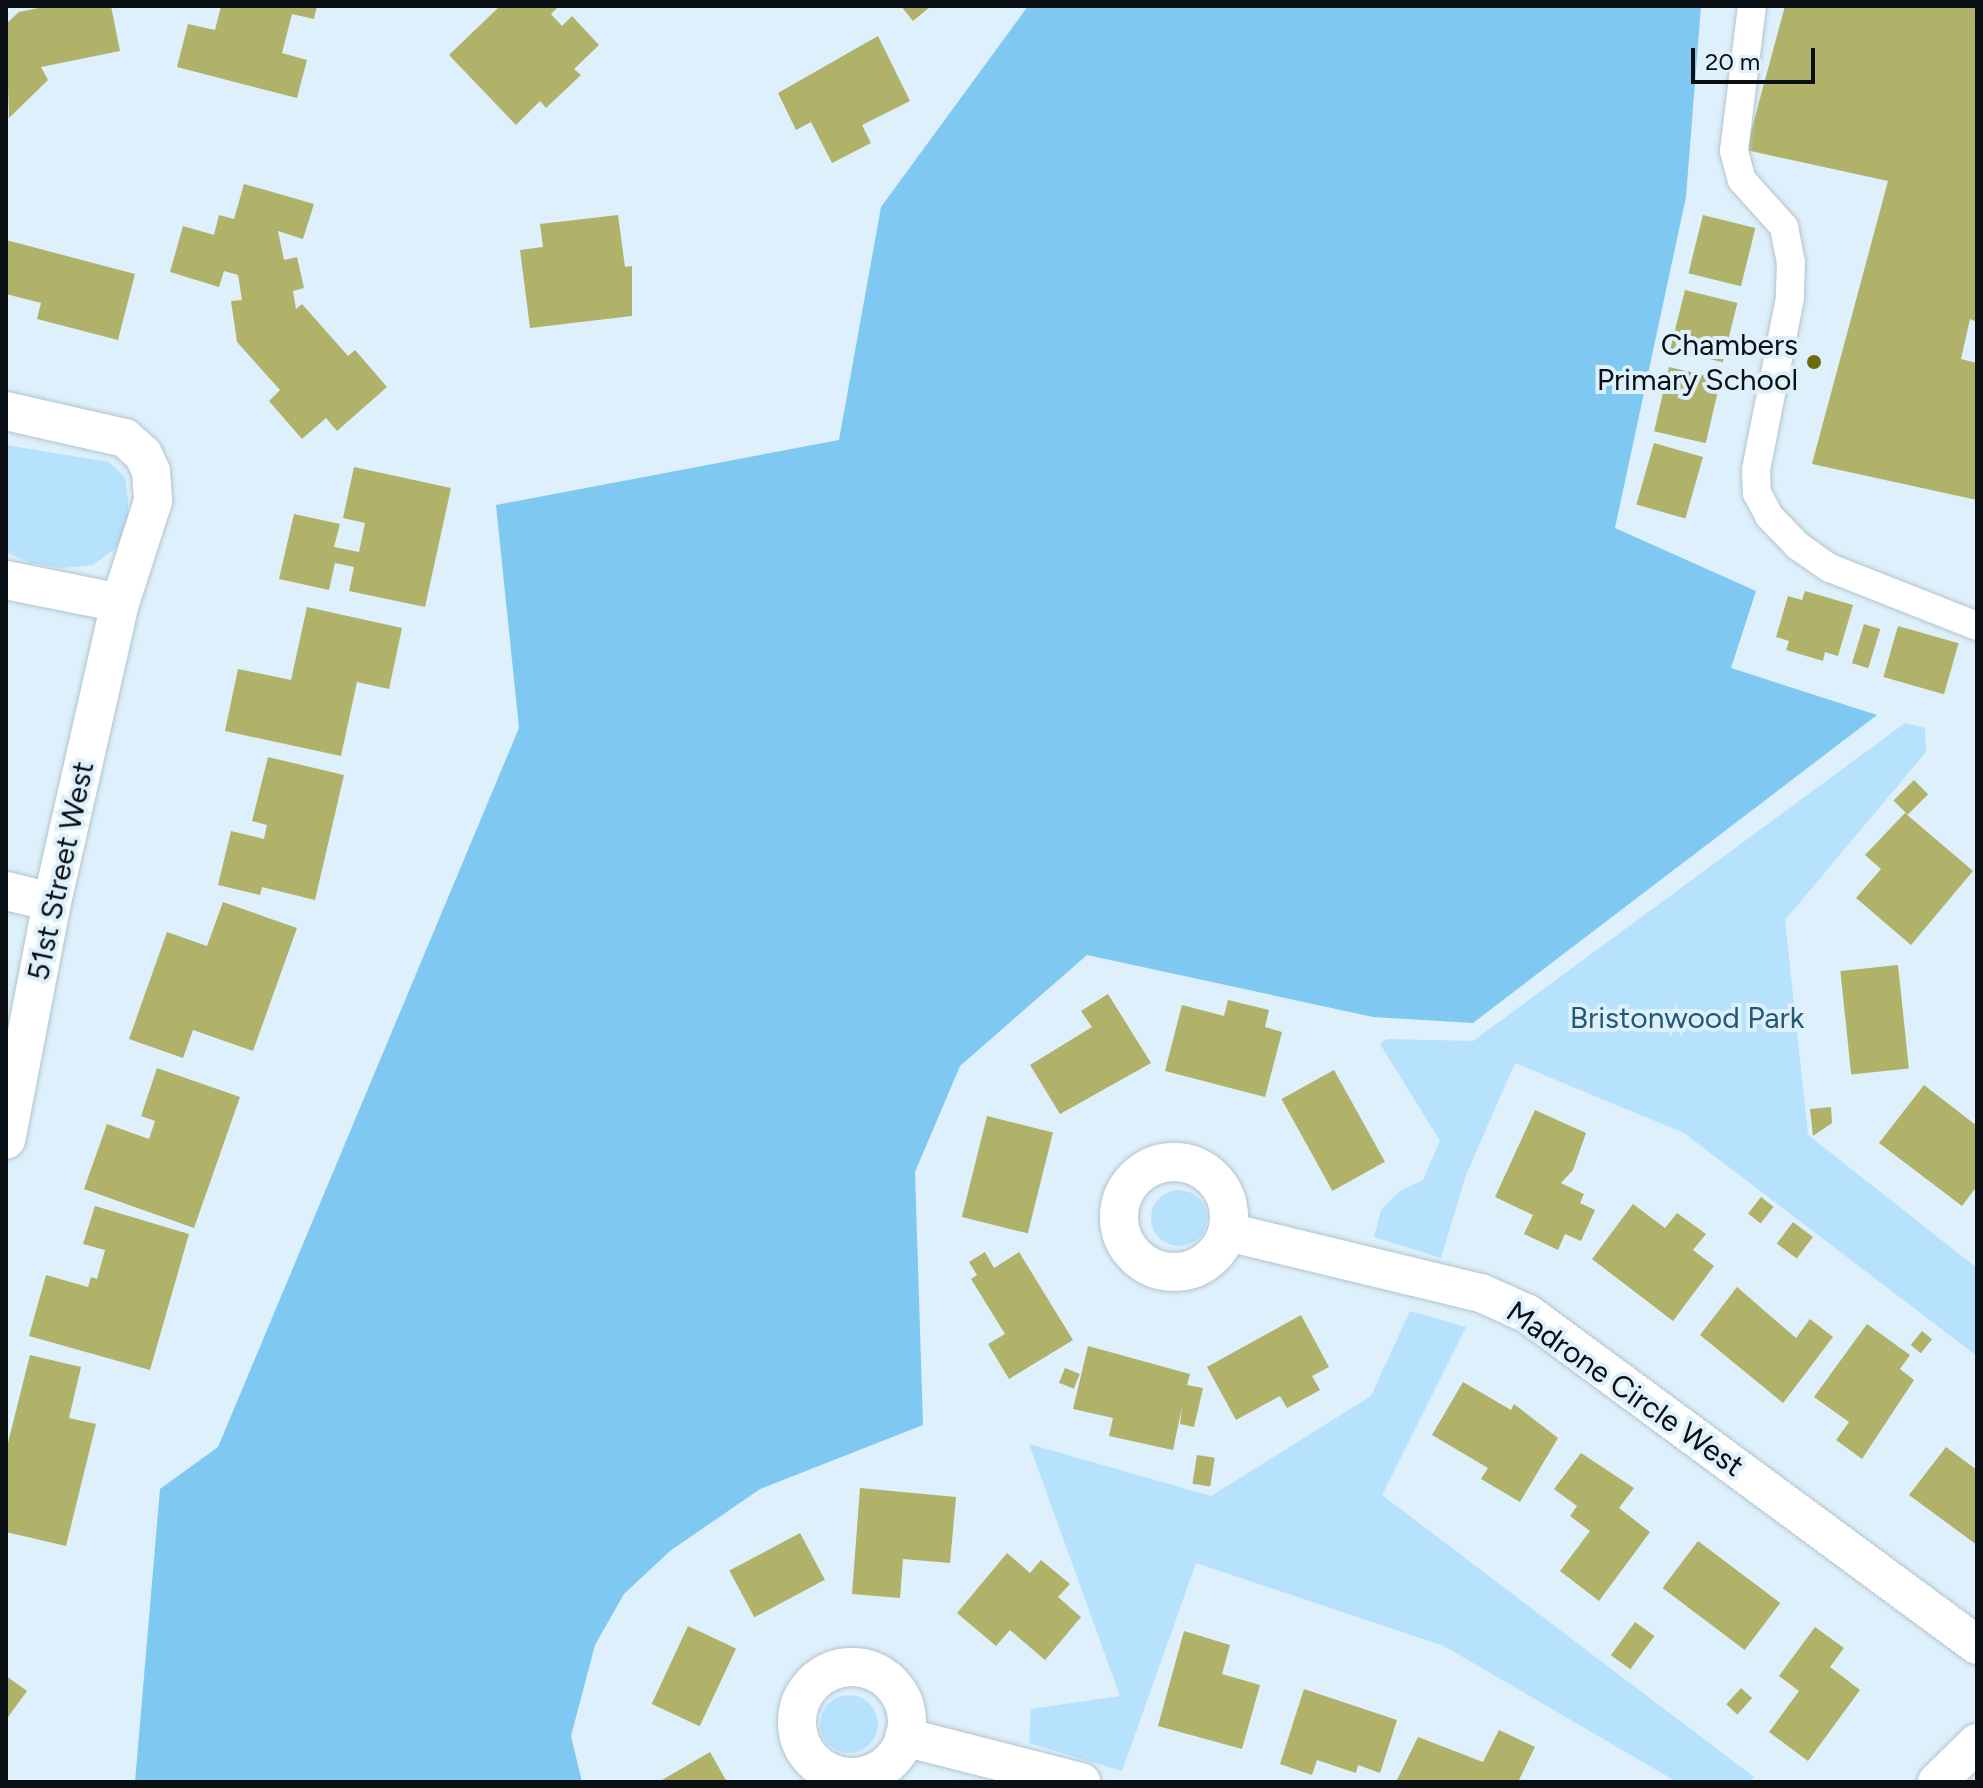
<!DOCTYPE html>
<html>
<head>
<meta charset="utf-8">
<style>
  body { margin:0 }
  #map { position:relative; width:1983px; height:1788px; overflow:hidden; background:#def0fb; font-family:Figtree,sans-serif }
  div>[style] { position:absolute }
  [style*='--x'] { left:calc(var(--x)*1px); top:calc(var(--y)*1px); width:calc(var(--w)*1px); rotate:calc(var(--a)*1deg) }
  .green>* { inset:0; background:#b6e2fd }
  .round { border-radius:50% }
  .forest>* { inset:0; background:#7fc8f2 }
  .building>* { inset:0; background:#b0b26a; transform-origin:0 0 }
  .roads { filter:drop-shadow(0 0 2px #b2c4cf) drop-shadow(0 0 2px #b2c4cf) }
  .pedestrian>* { height:28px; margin:-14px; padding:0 14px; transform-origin:14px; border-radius:14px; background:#fff }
  .minor>* { height:38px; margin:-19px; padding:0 19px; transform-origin:19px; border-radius:19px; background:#fff }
  .minor>.ring { margin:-19px; padding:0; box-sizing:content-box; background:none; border:38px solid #fff; border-radius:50% }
  .dots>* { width:22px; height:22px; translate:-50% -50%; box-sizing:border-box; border:4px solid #def0fb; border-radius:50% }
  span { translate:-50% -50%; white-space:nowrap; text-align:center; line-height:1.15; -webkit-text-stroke:8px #def0fb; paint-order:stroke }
  .poi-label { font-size:30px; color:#090f13 }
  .right { translate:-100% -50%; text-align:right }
  .street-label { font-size:30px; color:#090f13 }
  .park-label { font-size:30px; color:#225976 }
  .frame { position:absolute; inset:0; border:8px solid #090f13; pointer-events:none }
  .scale { position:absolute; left:1691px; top:48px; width:124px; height:36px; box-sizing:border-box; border:4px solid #090f13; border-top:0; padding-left:10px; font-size:24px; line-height:28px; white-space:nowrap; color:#090f13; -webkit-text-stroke:6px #def0fb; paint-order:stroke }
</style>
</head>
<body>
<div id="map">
  <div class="green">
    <div style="clip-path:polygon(6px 445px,109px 462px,125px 477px,128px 501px,128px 525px,116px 548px,93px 565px,63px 568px,30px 563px,6px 552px)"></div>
    <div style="clip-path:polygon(1905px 723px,1925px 728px,1926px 752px,1785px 920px,1808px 1135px,1977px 1268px,1977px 1356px,1684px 1133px,1515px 1063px,1466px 1175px,1441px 1258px,1374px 1237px,1381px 1210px,1400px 1191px,1423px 1180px,1440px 1141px,1380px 1044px,1387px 1039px,1473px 1041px)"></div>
    <div class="round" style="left:1151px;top:1190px;width:56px;height:56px"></div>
    <div style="clip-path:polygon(1410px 1311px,1466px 1327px,1382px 1495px,1754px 1777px,1749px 1782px,1677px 1782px,1444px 1646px,1196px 1563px,1122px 1771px,1029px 1743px,1031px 1709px,1120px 1696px,1029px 1444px,1211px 1496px,1371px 1396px)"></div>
    <div class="round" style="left:820px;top:1695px;width:58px;height:58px"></div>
  </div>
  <div class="forest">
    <div style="clip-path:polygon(1028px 6px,1701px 6px,1686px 197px,1615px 528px,1756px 591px,1731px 668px,1877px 715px,1473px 1023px,1373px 1017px,1087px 955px,960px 1066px,915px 1172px,923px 1425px,760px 1489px,670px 1551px,624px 1594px,595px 1645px,571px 1736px,582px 1782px,135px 1782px,160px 1489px,218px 1447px,519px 728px,496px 505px,839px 440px,881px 207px)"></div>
  </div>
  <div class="building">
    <div style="clip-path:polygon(48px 6px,111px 6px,120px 51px,41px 67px,48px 80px,9px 118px,6px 24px,19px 12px)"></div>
    <div style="clip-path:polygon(221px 6px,317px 6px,314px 19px,292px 14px,282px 53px,307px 60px,297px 98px,177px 67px,188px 24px,215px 30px)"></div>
    <div style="clip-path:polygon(500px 6px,559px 6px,551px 14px,562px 26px,572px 16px,599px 45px,574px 69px,581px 75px,546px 108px,540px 101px,516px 125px,449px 55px)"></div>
    <div style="clip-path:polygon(901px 6px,931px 6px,913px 21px)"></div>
    <div style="clip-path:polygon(1785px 6px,1977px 6px,1977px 322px,1970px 319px,1961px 359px,1977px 363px,1977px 500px,1812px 464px,1888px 181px,1746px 150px)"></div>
    <div style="clip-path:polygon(878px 36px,910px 101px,862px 125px,871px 143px,832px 163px,811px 122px,796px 130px,778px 93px)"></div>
    <div style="clip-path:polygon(244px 184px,314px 204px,303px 239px,278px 231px,284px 260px,297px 257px,304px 288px,293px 291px,296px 309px,302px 304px,348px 356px,355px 350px,387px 387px,337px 431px,326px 418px,302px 439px,269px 401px,280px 390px,237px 342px,231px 301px,242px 300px,238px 275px,224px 271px,219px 287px,170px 272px,183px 226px,214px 235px,219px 215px,234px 219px)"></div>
    <div style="clip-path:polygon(618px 215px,625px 267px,632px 266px,632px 316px,530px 328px,520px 250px,543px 247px,540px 224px)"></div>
    <div style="left:1703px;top:215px;width:54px;height:60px;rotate:14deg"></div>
    <div style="clip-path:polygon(6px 240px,135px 274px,118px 340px,37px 319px,41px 303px,6px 294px)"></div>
    <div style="left:1685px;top:290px;width:54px;height:61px;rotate:14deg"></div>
    <div style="left:1669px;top:367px;width:53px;height:66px;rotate:13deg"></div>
    <div style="left:1654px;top:443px;width:51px;height:64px;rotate:16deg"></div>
    <div style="clip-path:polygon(354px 467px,451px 488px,425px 607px,349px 591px,354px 567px,335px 563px,329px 590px,279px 579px,294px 514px,340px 524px,334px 547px,359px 552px,365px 523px,343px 518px)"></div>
    <div style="clip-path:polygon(1805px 591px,1853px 605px,1838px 656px,1825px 652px,1823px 661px,1786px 650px,1789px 641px,1776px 637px,1788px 596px,1802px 600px)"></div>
    <div style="clip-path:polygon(307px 607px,402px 628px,389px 689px,357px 682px,341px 756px,225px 731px,238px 669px,291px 680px)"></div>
    <div style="left:1864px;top:624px;width:17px;height:41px;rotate:17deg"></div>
    <div style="left:1898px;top:626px;width:63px;height:53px;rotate:16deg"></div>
    <div style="clip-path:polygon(268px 757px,344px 775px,315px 900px,262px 887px,260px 895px,218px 885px,231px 831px,264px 839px,267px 825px,252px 821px)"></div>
    <div style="left:1914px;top:780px;width:20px;height:29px;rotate:45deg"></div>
    <div style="clip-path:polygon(1905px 813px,1973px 871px,1911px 945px,1856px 898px,1881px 869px,1865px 855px)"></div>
    <div style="clip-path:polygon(223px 902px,297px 928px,253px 1051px,193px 1030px,183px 1058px,129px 1039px,167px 932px,207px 946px)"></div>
    <div style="left:1898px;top:965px;width:104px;height:58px;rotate:84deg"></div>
    <div style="clip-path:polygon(1108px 994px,1151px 1063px,1060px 1114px,1030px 1065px,1092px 1027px,1081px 1011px)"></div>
    <div style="clip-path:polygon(1228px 1000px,1269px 1010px,1265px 1027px,1282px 1032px,1265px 1097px,1165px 1071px,1182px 1005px,1224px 1016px)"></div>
    <div style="clip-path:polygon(157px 1068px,240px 1097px,194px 1228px,84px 1189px,107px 1124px,149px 1139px,155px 1121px,141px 1116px)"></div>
    <div style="left:1334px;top:1070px;width:105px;height:60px;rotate:61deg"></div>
    <div style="clip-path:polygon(1924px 1085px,1977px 1126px,1977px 1186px,1962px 1206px,1879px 1143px)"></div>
    <div style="clip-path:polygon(1831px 1107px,1832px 1123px,1813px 1136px,1810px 1109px)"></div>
    <div style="clip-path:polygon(1535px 1110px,1586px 1133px,1573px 1170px,1561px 1183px,1584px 1194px,1580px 1203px,1595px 1210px,1581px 1241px,1565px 1234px,1558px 1250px,1524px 1234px,1533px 1215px,1495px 1197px)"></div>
    <div style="left:987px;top:1116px;width:68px;height:104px;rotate:14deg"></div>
    <div style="left:1761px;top:1197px;width:16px;height:21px;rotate:38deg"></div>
    <div style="clip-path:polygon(1633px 1204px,1665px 1228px,1677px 1213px,1706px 1234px,1693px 1250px,1714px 1266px,1673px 1321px,1592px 1259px)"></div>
    <div style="clip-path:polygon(95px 1206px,189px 1234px,150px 1370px,29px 1336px,46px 1275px,88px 1287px,91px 1277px,97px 1279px,105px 1250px,83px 1244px)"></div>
    <div style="left:1793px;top:1222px;width:25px;height:27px;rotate:37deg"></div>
    <div style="clip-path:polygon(985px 1252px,994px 1268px,1019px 1252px,1073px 1340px,1009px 1379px,988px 1344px,1005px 1334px,971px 1279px,977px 1275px,969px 1262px)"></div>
    <div style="clip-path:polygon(1737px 1287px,1796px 1338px,1810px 1319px,1833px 1337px,1783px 1403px,1700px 1335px)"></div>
    <div style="clip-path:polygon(1301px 1315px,1329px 1367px,1312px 1376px,1320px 1390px,1287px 1408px,1280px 1396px,1236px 1420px,1207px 1367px)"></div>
    <div style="clip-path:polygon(1867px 1324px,1910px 1355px,1900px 1369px,1914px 1380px,1862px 1459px,1836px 1440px,1849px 1422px,1814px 1397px)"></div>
    <div style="left:1922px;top:1331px;width:13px;height:18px;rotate:39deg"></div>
    <div style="clip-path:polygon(1088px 1346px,1190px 1374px,1187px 1385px,1203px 1388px,1194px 1427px,1180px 1424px,1182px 1407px,1173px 1450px,1109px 1436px,1113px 1418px,1073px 1409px)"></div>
    <div style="clip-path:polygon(30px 1355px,81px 1367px,69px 1418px,96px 1424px,66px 1546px,6px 1532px,6px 1451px)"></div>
    <div style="left:1065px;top:1368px;width:16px;height:16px;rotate:22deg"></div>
    <div style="clip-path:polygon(1463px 1382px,1511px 1410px,1514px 1404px,1558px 1438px,1520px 1502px,1481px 1479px,1488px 1468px,1432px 1435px)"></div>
    <div style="clip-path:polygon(1946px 1447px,1977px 1470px,1977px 1545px,1909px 1495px)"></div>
    <div style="clip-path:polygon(1581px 1453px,1634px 1488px,1619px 1508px,1650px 1532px,1599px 1601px,1560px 1571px,1590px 1531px,1570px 1516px,1577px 1506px,1554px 1489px)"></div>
    <div style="left:1197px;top:1455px;width:18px;height:29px;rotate:9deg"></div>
    <div style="clip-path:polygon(860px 1488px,956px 1497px,950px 1563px,903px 1559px,900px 1598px,852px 1594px)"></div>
    <div style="left:800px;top:1533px;width:53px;height:80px;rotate:62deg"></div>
    <div style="left:1698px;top:1541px;width:103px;height:59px;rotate:37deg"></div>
    <div style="clip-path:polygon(1007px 1553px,1030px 1573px,1041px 1560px,1070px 1584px,1058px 1597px,1081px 1617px,1045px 1660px,1010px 1630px,996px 1646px,957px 1613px)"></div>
    <div style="left:1635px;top:1622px;width:24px;height:41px;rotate:36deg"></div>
    <div style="left:688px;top:1626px;width:53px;height:86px;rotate:25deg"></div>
    <div style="clip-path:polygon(1815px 1627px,1844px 1648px,1830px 1667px,1860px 1690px,1808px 1761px,1769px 1732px,1799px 1691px,1779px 1676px)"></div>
    <div style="clip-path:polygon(1184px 1631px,1230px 1645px,1222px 1674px,1260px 1685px,1242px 1749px,1158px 1726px)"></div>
    <div style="clip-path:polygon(6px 1676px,27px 1691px,6px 1720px)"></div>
    <div style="left:1741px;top:1688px;width:15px;height:22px;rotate:42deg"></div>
    <div style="clip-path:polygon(1304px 1689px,1397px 1720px,1380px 1773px,1358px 1765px,1356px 1773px,1317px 1760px,1312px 1775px,1280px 1764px)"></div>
    <div style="clip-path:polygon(1499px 1730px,1535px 1747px,1518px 1782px,1396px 1782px,1418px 1737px,1483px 1762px)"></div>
    <div style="clip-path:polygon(710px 1752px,727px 1782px,664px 1782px,662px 1780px)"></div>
  </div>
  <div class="roads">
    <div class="pedestrian">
      <div style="--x:1752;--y:6;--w:146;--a:97.1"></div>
      <div style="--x:1734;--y:151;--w:30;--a:75"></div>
      <div style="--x:1742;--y:180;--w:63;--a:48.2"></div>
      <div style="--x:1784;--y:227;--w:36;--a:79"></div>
      <div style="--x:1791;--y:262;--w:36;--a:92"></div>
      <div style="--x:1790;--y:298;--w:175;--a:101.2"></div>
      <div style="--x:1756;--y:470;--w:23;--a:88"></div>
      <div style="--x:1757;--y:493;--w:26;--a:62"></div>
      <div style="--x:1769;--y:516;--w:42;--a:46"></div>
      <div style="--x:1798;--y:546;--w:39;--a:35"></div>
      <div style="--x:1830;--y:568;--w:158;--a:21.5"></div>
    </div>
    <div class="minor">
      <div style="--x:6;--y:411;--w:122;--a:12.8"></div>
      <div style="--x:125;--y:438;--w:24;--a:42"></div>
      <div style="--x:143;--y:454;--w:19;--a:65"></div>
      <div style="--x:151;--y:471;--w:30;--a:86"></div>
      <div style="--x:153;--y:501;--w:107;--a:107.9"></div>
      <div style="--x:120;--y:603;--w:307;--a:102.8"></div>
      <div style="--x:52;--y:902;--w:242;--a:100.9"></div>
      <div style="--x:6;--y:580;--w:116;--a:11.4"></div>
      <div style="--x:6;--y:891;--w:47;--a:13.4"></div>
      <div class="ring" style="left:1119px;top:1162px;width:72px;height:72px"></div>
      <div style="--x:1228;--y:1232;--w:260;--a:13.6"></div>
      <div style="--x:1481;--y:1293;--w:51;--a:24.1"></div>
      <div style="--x:1528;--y:1314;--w:558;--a:36.4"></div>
      <div class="ring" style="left:797px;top:1667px;width:72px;height:72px"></div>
      <div style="--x:904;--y:1737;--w:183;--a:14.3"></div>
      <div style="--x:1937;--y:1782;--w:56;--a:-44.3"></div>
    </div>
  </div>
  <div class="dots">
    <div style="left:1814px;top:362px;background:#6d6c0c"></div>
  </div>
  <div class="poi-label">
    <span class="right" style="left:1798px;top:362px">Chambers<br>Primary School</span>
  </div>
  <div class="street-label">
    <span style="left:61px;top:871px;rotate:-78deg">51st Street West</span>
    <span style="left:1625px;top:1389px;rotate:35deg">Madrone Circle West</span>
  </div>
  <div class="park-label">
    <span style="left:1687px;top:1018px">Bristonwood Park</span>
  </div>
  <div class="frame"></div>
  <div class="scale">20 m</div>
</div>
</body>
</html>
